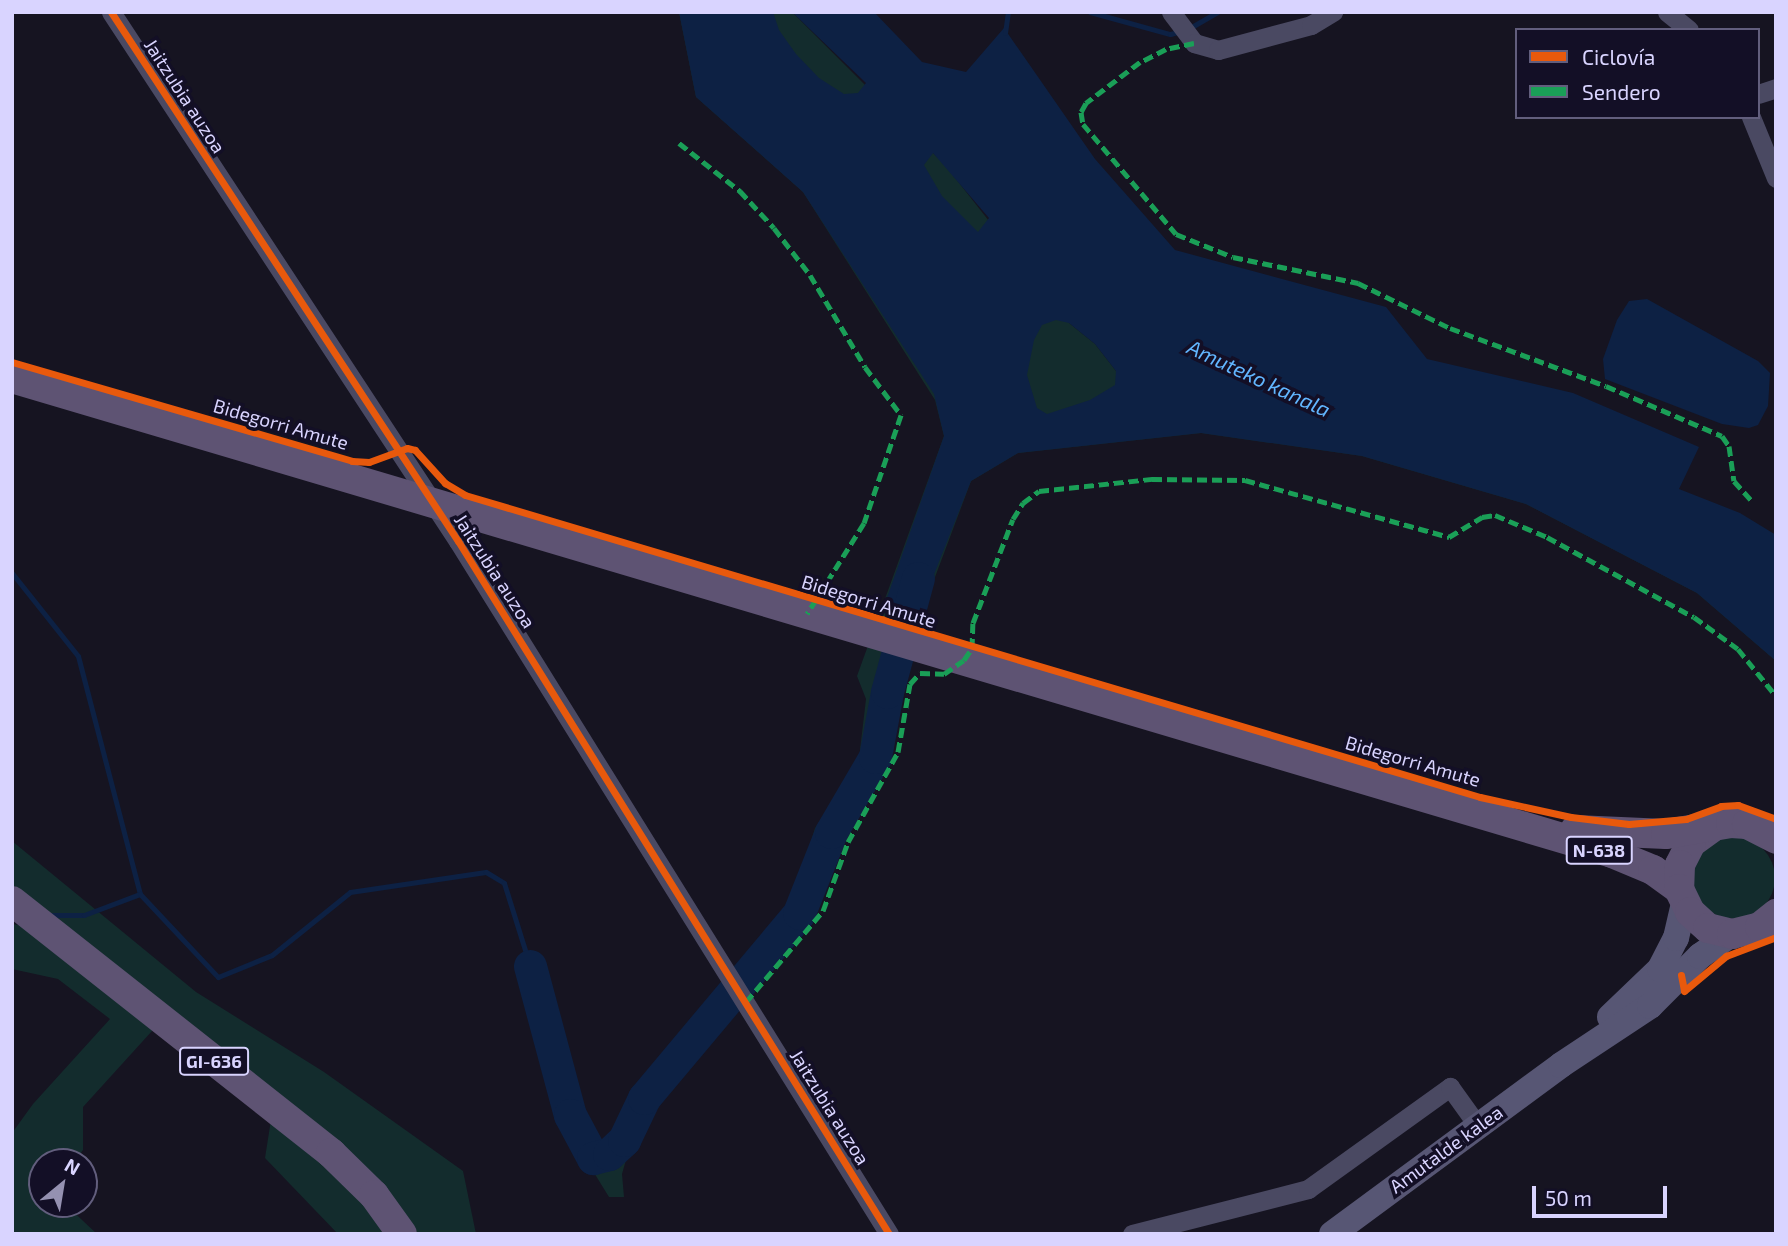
<!DOCTYPE html>
<html>
<head>
<meta charset="utf-8">
<style>
  body { margin:0 }
  #map { position:relative; width:1788px; height:1246px; overflow:hidden; background:#161421; font-family:"Exo 2",sans-serif }
  div>[style] { position:absolute }
  [style*='--x'] { left:calc(var(--x)*1px); top:calc(var(--y)*1px); width:calc(var(--w)*1px); rotate:calc(var(--a)*1deg) }
  .green>* { inset:0; background:#132c2d }
  .round { border-radius:50% }
  .water>* { inset:0; background:#0d2144 }
  .stream>* { height:5px; margin:-2.5px; padding:0 2.5px; transform-origin:2.5px; border-radius:2.5px; background:#0d2144 }
  .river>* { height:33px; margin:-16.5px; padding:0 16.5px; transform-origin:16.5px; border-radius:16.5px; background:#0d2144 }
  .minor>* { height:19px; margin:-9.5px; padding:0 9.5px; transform-origin:9.5px; border-radius:9.5px; background:#4a4962 }
  .secondary>* { height:26px; margin:-13px; padding:0 13px; transform-origin:13px; border-radius:13px; background:#575674 }
  .primary>* { height:30px; margin:-15px; padding:0 15px; transform-origin:15px; border-radius:15px; background:#5e5373 }
  .quiet>* { height:5px; margin-top:-2.5px; transform-origin:0; background:repeating-linear-gradient(90deg,#1a9f57 0 10px,transparent 0 15px) }
  .cycleway>* { height:7px; margin:-3.5px; padding:0 3.5px; transform-origin:3.5px; border-radius:3.5px; background:#e8590c }
  span { translate:-50% -50%; white-space:nowrap; text-align:center; line-height:1.15; -webkit-text-stroke:7px #130f26; paint-order:stroke }
  .shield-label span { padding:2px 5px; background:#130f26; border:2px solid; border-radius:5px; -webkit-text-stroke-width:0 }
  .shield-label { font-size:18px; color:#d9d4ff; font-weight:700 }
  .street-label { font-size:19px; color:#d9d4ff }
  .water-label { font-size:21px; color:#62b6ff; font-style:italic }
  .frame { position:absolute; inset:0; border:14px solid #d9d4ff; pointer-events:none }
  .legend { position:absolute; left:1515px; top:28px; width:245px; height:91px; box-sizing:border-box; background:#130f26; border:2px solid #625e7d; margin:0; padding:9px 12px; list-style:none; font-size:21px; color:#d9d4ff }
  .legend li { display:flex; align-items:center; gap:14px; height:35px }
  .legend b { width:35px; border:2px solid #625e7d }
  .north { position:absolute; left:28px; top:1148px; width:70px; height:70px; box-sizing:border-box; background:#130f26; border:2px solid #625e7d; border-radius:50%; rotate:30deg; font-size:19px; font-weight:700; line-height:28px; text-align:center; color:#d9d4ff }
  .north::after { content:''; display:block; margin:auto; width:24px; height:32px; background:#9591b1; clip-path:polygon(50% 0,100% 100%,50% 72%,0 100%) }
  .scale { position:absolute; left:1532px; top:1186px; width:135px; height:32px; box-sizing:border-box; border:4px solid #d9d4ff; border-top:0; padding-left:9px; font-size:21px; line-height:24px; white-space:nowrap; color:#d9d4ff; -webkit-text-stroke:5px #130f26; paint-order:stroke }
</style>
</head>
<body>
<div id="map">
  <div class="green">
    <div style="clip-path:polygon(679px 12px,792px 12px,945px 165px,1069px 323px,1095px 344px,1116px 371px,1446px 464px,1743px 600px,1776px 661px,1697px 593px,1526px 504px,1362px 456px,1201px 433px,1018px 453px,971px 481px,898px 676px,886px 752px,873px 786px,843px 831px,805px 924px,664px 1078px,636px 1125px,622px 1174px,624px 1197px,609px 1197px,575px 1142px,556px 1082px,567px 1082px,598px 1143px,616px 1133px,645px 1084px,703px 1024px,794px 899px,815px 828px,858px 767px,866px 699px,857px 676px,944px 436px,935px 400px,803px 192px,696px 97px)"></div>
    <div class="round" style="left:1693px;top:837px;width:82px;height:82px"></div>
    <div style="clip-path:polygon(12px 841px,196px 992px,324px 1072px,463px 1171px,476px 1234px,338px 1234px,265px 1158px,273px 1107px,162px 1020px,83px 1107px,83px 1150px,74px 1162px,42px 1162px,42px 1204px,65px 1204px,97px 1234px,12px 1234px,12px 1133px,33px 1104px,110px 1019px,58px 979px,12px 969px,12px 924px,48px 930px,12px 901px)"></div>
  </div>
  <div class="water">
    <div style="clip-path:polygon(evenodd,679px 12px,773px 12px,779px 30px,796px 54px,819px 78px,844px 94px,858px 93px,866px 83px,792px 12px,874px 12px,922px 62px,966px 72px,1004px 28px,1095px 159px,1175px 250px,1386px 307px,1427px 359px,1573px 393px,1699px 447px,1679px 489px,1740px 513px,1776px 535px,1776px 661px,1697px 593px,1526px 504px,1362px 456px,1201px 433px,1018px 453px,971px 481px,914px 625px,883px 609px,944px 436px,934px 394px,803px 192px,696px 97px,679px 12px,933px 153px,989px 218px,978px 232px,942px 196px,924px 165px,933px 153px,679px 12px,1056px 320px,1069px 323px,1095px 344px,1116px 371px,1115px 385px,1090px 400px,1047px 414px,1037px 408px,1027px 375px,1034px 340px,1042px 325px,1056px 320px)"></div>
    <div style="clip-path:polygon(1647px 299px,1758px 361px,1770px 373px,1768px 406px,1758px 425px,1749px 428px,1722px 424px,1605px 379px,1603px 359px,1617px 320px,1629px 301px)"></div>
  </div>
  <div class="stream">
    <div style="--x:1090;--y:12;--w:83;--a:15.4"></div>
    <div style="--x:1170;--y:34;--w:8;--a:-14"></div>
    <div style="--x:1188;--y:29;--w:34;--a:-30"></div>
    <div style="--x:1005;--y:33;--w:21;--a:-82"></div>
    <div style="--x:12;--y:573;--w:106;--a:51.5"></div>
    <div style="--x:78;--y:656;--w:246;--a:75.4"></div>
    <div style="--x:48;--y:915;--w:36;--a:0"></div>
    <div style="--x:84;--y:915;--w:60;--a:-20.6"></div>
    <div style="--x:140;--y:894;--w:114;--a:46.8"></div>
    <div style="--x:218;--y:977;--w:58;--a:-22.2"></div>
    <div style="--x:272;--y:955;--w:100;--a:-38.9"></div>
    <div style="--x:350;--y:892;--w:137;--a:-8.4"></div>
    <div style="--x:486;--y:872;--w:21;--a:31"></div>
    <div style="--x:504;--y:883;--w:87;--a:72.6"></div>
  </div>
  <div class="river">
    <div style="--x:530;--y:966;--w:154;--a:75"></div>
    <div style="--x:570;--y:1115;--w:49;--a:61.9"></div>
    <div style="--x:593;--y:1158;--w:16;--a:-14"></div>
    <div style="--x:609;--y:1154;--w:21;--a:-43"></div>
    <div style="--x:624;--y:1140;--w:47;--a:-64.5"></div>
    <div style="--x:644;--y:1098;--w:241;--a:-50"></div>
    <div style="--x:799;--y:913;--w:87;--a:-68.4"></div>
    <div style="--x:831;--y:832;--w:87;--a:-59.6"></div>
    <div style="--x:875;--y:757;--w:66;--a:-79.5"></div>
    <div style="--x:887;--y:692;--w:118;--a:-74.8"></div>
  </div>
  <div class="minor">
    <div style="--x:111;--y:12;--w:633;--a:56.74"></div>
    <div style="--x:458;--y:541;--w:816;--a:58.12"></div>
    <div style="--x:1171;--y:12;--w:39;--a:53"></div>
    <div style="--x:1194;--y:43;--w:25;--a:16"></div>
    <div style="--x:1218;--y:50;--w:96;--a:-15"></div>
    <div style="--x:1311;--y:25;--w:26;--a:-31"></div>
    <div style="--x:1667;--y:12;--w:28;--a:39"></div>
    <div style="--x:1758;--y:94;--w:19;--a:-18"></div>
    <div style="--x:1751;--y:117;--w:66;--a:67.7"></div>
    <div style="--x:1132;--y:1234;--w:182;--a:-14.3"></div>
    <div style="--x:1308;--y:1189;--w:175;--a:-35.7"></div>
    <div style="--x:1450;--y:1087;--w:48;--a:54.3"></div>
  </div>
  <div class="secondary">
    <div style="--x:1610;--y:1017;--w:69;--a:-43.8"></div>
    <div style="--x:1660;--y:969;--w:35;--a:-63"></div>
    <div style="--x:1676;--y:938;--w:37;--a:-77"></div>
    <div style="--x:1332;--y:1234;--w:285;--a:-36.4"></div>
    <div style="--x:1561;--y:1065;--w:107;--a:-33.5"></div>
    <div style="--x:1650;--y:1006;--w:71;--a:-45"></div>
    <div style="--x:1700;--y:956;--w:39;--a:-35"></div>
  </div>
  <div class="primary">
    <div style="--x:12;--y:378;--w:1669;--a:16.53"></div>
    <div style="--x:1612;--y:853;--w:44;--a:22.5"></div>
    <div style="--x:1653;--y:870;--w:32;--a:36"></div>
    <div style="--x:1714;--y:826;--w:29;--a:144"></div>
    <div style="--x:1691;--y:843;--w:25;--a:117"></div>
    <div style="--x:1680;--y:865;--w:24;--a:92"></div>
    <div style="--x:1679;--y:889;--w:25;--a:64"></div>
    <div style="--x:1690;--y:912;--w:24;--a:42"></div>
    <div style="--x:1708;--y:928;--w:25;--a:14"></div>
    <div style="--x:1732;--y:934;--w:29;--a:-14"></div>
    <div style="--x:1760;--y:927;--w:21;--a:-39"></div>
    <div style="--x:1575;--y:830;--w:91;--a:2.5"></div>
    <div style="--x:1666;--y:834;--w:66;--a:-9.6"></div>
    <div style="--x:1731;--y:823;--w:16;--a:4"></div>
    <div style="--x:1747;--y:824;--w:33;--a:27"></div>
    <div style="--x:12;--y:901;--w:407;--a:38.3"></div>
    <div style="--x:331;--y:1153;--w:60;--a:44.3"></div>
    <div style="--x:374;--y:1195;--w:48;--a:54.3"></div>
  </div>
  <div class="quiet">
    <div style="--x:1194;--y:43;--w:29;--a:168"></div>
    <div style="--x:1166;--y:49;--w:29;--a:153"></div>
    <div style="--x:1140;--y:62;--w:68;--a:142.8"></div>
    <div style="--x:1086;--y:103;--w:10;--a:119"></div>
    <div style="--x:1081;--y:112;--w:12;--a:81"></div>
    <div style="--x:1083;--y:124;--w:144;--a:49.8"></div>
    <div style="--x:1176;--y:234;--w:61;--a:22"></div>
    <div style="--x:1233;--y:257;--w:128;--a:11.7"></div>
    <div style="--x:1358;--y:283;--w:102;--a:26.1"></div>
    <div style="--x:1450;--y:328;--w:166;--a:20.4"></div>
    <div style="--x:1606;--y:386;--w:126;--a:23.3"></div>
    <div style="--x:1722;--y:436;--w:12;--a:55"></div>
    <div style="--x:1729;--y:446;--w:35;--a:82"></div>
    <div style="--x:1734;--y:481;--w:25;--a:48"></div>
    <div style="--x:679;--y:143;--w:78;--a:38.2"></div>
    <div style="--x:740;--y:191;--w:50;--a:47.4"></div>
    <div style="--x:774;--y:228;--w:59;--a:52.5"></div>
    <div style="--x:810;--y:275;--w:107;--a:59.1"></div>
    <div style="--x:865;--y:367;--w:60;--a:53.1"></div>
    <div style="--x:901;--y:415;--w:114;--a:108.9"></div>
    <div style="--x:864;--y:523;--w:107;--a:122.1"></div>
    <div style="--x:746;--y:1002;--w:119;--a:-49.8"></div>
    <div style="--x:823;--y:911;--w:73;--a:-70.1"></div>
    <div style="--x:848;--y:842;--w:103;--a:-60.9"></div>
    <div style="--x:898;--y:752;--w:69;--a:-80"></div>
    <div style="--x:910;--y:684;--w:15;--a:-48"></div>
    <div style="--x:920;--y:673;--w:24;--a:2"></div>
    <div style="--x:944;--y:674;--w:24;--a:-35"></div>
    <div style="--x:964;--y:660;--w:14;--a:-56"></div>
    <div style="--x:972;--y:648;--w:25;--a:-88"></div>
    <div style="--x:973;--y:623;--w:111;--a:-69"></div>
    <div style="--x:1013;--y:519;--w:19;--a:-58"></div>
    <div style="--x:1023;--y:503;--w:20;--a:-37"></div>
    <div style="--x:1039;--y:491;--w:114;--a:-6.1"></div>
    <div style="--x:1152;--y:479;--w:93;--a:0.6"></div>
    <div style="--x:1245;--y:480;--w:212;--a:15.6"></div>
    <div style="--x:1449;--y:537;--w:39;--a:-31"></div>
    <div style="--x:1482;--y:517;--w:13;--a:-9"></div>
    <div style="--x:1495;--y:515;--w:56;--a:22.9"></div>
    <div style="--x:1547;--y:537;--w:167;--a:28.6"></div>
    <div style="--x:1694;--y:617;--w:54;--a:36"></div>
    <div style="--x:1738;--y:649;--w:60;--a:51"></div>
  </div>
  <div class="cycleway">
    <div style="--x:111;--y:12;--w:633;--a:56.74"></div>
    <div style="--x:458;--y:541;--w:816;--a:58.12"></div>
    <div style="--x:12;--y:362;--w:354;--a:16.2"></div>
    <div style="--x:352;--y:461;--w:17;--a:3"></div>
    <div style="--x:369;--y:462;--w:40;--a:-20.2"></div>
    <div style="--x:407;--y:448;--w:8;--a:14"></div>
    <div style="--x:415;--y:450;--w:45;--a:47.7"></div>
    <div style="--x:445;--y:483;--w:23;--a:31"></div>
    <div style="--x:465;--y:495;--w:1059;--a:16.57"></div>
    <div style="--x:1480;--y:797;--w:93;--a:12.4"></div>
    <div style="--x:1571;--y:817;--w:58;--a:6.9"></div>
    <div style="--x:1629;--y:824;--w:57;--a:-5"></div>
    <div style="--x:1686;--y:819;--w:37;--a:-20"></div>
    <div style="--x:1721;--y:806;--w:17;--a:-3"></div>
    <div style="--x:1738;--y:805;--w:40;--a:20.2"></div>
    <div style="--x:1681;--y:975;--w:16;--a:79"></div>
    <div style="--x:1684;--y:991;--w:55;--a:-39.8"></div>
    <div style="--x:1726;--y:956;--w:53;--a:-20.8"></div>
  </div>
  <div class="shield-label">
    <span style="left:1599px;top:850px">N-638</span>
    <span style="left:214px;top:1061px">GI-636</span>
  </div>
  <div class="street-label">
    <span style="left:185px;top:96px;rotate:57deg">Jaitzubia auzoa</span>
    <span style="left:281px;top:424px;rotate:16deg">Bidegorri Amute</span>
    <span style="left:495px;top:571px;rotate:57deg">Jaitzubia auzoa</span>
    <span style="left:869px;top:601px;rotate:17deg">Bidegorri Amute</span>
    <span style="left:1413px;top:761px;rotate:16deg">Bidegorri Amute</span>
    <span style="left:830px;top:1107px;rotate:58deg">Jaitzubia auzoa</span>
    <span style="left:1446px;top:1149px;rotate:-36deg">Amutalde kalea</span>
  </div>
  <div class="water-label">
    <span style="left:1259px;top:378px;rotate:25deg">Amuteko kanala</span>
  </div>
  <div class="frame"></div>
  <ul class="legend">
  <li><b style="height:9px;background:#e8590c"></b>Ciclovía</li>
  <li><b style="height:9px;background:#1a9f57"></b>Sendero</li>
  </ul>
  <div class="north">N</div>
  <div class="scale">50 m</div>
</div>
</body>
</html>
